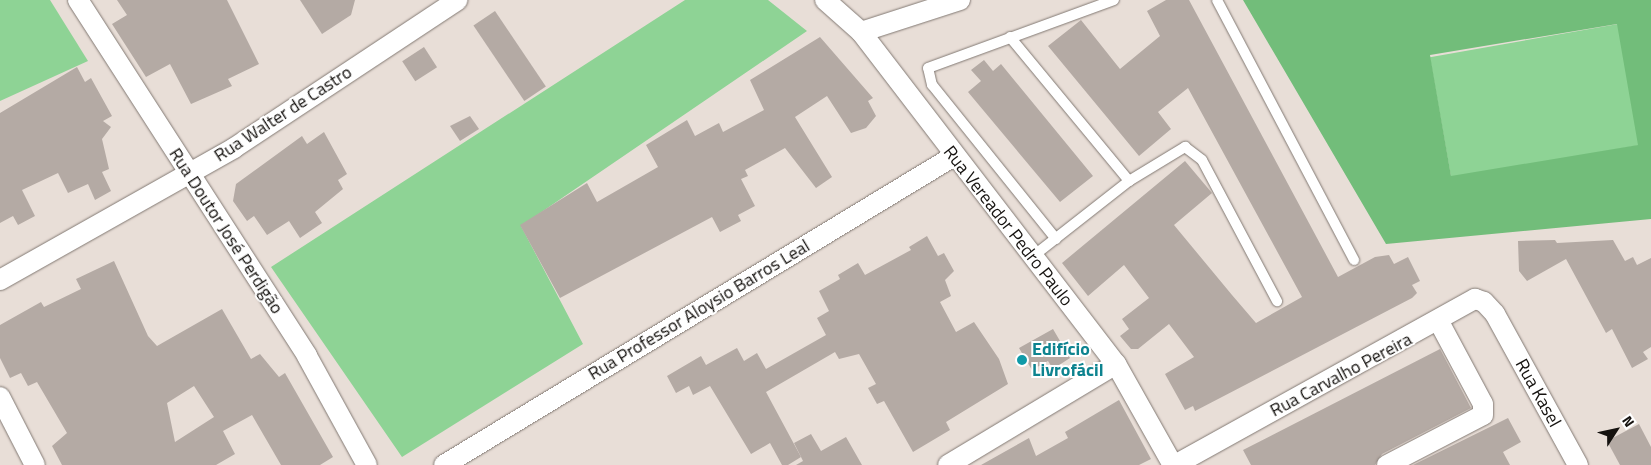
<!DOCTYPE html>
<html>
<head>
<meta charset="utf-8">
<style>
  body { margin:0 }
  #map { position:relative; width:1651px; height:465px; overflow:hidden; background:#e8ded7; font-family:"Titillium Web",sans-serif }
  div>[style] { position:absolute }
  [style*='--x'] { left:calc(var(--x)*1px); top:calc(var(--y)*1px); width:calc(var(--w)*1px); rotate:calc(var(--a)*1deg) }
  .green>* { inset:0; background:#8ed395; transform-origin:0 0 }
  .forest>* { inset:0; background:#72bd7a }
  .building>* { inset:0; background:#b4aaa4; transform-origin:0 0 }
  .roads { filter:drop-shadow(0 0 1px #827973) drop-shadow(0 0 1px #827973) }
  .service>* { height:10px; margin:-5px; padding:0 5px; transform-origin:5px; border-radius:5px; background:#fff }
  .minor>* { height:20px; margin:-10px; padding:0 10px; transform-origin:10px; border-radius:10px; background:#fff }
  .dots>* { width:14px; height:14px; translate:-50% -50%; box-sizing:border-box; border:2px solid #fff; border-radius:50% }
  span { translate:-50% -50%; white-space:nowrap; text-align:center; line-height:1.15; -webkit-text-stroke:4px #fff; paint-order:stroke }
  .street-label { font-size:18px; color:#15120f }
  .culture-label { font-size:18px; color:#0d838f; font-weight:700 }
  .left { translate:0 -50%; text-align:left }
  .north { position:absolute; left:1591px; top:405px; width:50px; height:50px; -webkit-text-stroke:4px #fff; paint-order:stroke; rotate:55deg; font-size:14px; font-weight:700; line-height:20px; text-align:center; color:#15120f }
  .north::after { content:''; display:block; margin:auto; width:18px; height:22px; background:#15120f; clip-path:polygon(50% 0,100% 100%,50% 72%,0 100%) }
</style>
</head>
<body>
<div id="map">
  <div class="green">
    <div style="clip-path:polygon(0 0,50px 0,88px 61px,0 101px)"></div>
    <div style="clip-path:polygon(685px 0,768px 0,807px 31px,521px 226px,583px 344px,402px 457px,271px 267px)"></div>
    <div style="left:1618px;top:24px;width:123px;height:191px;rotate:80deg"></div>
  </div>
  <div class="forest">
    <div style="clip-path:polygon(evenodd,1243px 0,1651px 0,1651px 219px,1386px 244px,1243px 0,1617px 24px,1638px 145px,1451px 176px,1430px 55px,1617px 24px)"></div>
  </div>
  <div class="building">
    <div style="clip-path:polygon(117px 0,227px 0,259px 64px,228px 79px,232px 86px,191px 104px,170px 64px,146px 77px,112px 24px,127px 15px)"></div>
    <div style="clip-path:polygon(300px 0,355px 0,351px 15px,322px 34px)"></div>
    <div style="clip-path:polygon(1166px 0,1189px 0,1338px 277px,1375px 257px,1389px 255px,1394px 264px,1408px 257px,1420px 281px,1412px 285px,1417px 293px,1412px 298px,1195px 411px,1193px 406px,1185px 410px,1165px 374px,1194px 357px,1169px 324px,1138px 349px,1131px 349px,1120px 336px,1129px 329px,1122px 319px,1149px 298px,1124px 265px,1088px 296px,1062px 263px,1185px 161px,1212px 193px,1174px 225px,1232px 295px,1256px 323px,1302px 297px,1188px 88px,1158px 112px,1171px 129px,1139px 156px,1048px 46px,1081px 20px,1120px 69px,1160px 36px,1147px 11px)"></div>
    <div style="left:495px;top:11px;width:91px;height:26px;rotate:56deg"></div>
    <div style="clip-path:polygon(820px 37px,873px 98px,868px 101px,876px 116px,866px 128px,851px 133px,827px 96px,795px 117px,832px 177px,816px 188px,785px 148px,745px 170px,748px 176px,741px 179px,755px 206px,738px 215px,741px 221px,720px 232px,712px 217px,560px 298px,520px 225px,587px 183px,597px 202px,658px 167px,646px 145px,687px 120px,695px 136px,719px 123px,723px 132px,764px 110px,750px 80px)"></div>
    <div style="left:424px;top:47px;width:24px;height:26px;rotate:57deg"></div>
    <div style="clip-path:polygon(984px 60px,993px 71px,1001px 64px,1093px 176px,1060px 202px,968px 92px,981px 81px,971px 70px)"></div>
    <div style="clip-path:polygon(77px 67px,85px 82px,91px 78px,112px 116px,103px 121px,111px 127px,102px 139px,109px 169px,102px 172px,111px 191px,95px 200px,88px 184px,68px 193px,58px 173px,22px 190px,35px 216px,18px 225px,13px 216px,0 223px,0 113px)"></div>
    <div style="clip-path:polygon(470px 116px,479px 129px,460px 141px,450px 126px)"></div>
    <div style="clip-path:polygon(324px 132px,347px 174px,338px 180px,343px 189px,315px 212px,322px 223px,300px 238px,289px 221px,267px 235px,254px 216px,247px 221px,233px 201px,236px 184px,302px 136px,307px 144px)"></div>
    <div style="clip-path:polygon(927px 236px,938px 256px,944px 253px,954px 271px,945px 280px,951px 296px,940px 302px,956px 332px,974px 322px,999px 359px,1008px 384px,946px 422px,950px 430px,913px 452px,884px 401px,877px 404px,868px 388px,876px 384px,859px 354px,839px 359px,835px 352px,766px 392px,801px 457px,788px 465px,782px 465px,770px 443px,751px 454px,710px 386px,693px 395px,689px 386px,676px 393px,667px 376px,701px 356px,706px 365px,737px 348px,744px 361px,757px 353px,766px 369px,826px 335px,817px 318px,829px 311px,819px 291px,840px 279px,838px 275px,858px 263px,865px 275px,911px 250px,909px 247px)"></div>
    <div style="clip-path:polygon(1555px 240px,1557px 243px,1613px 240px,1625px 261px,1633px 257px,1637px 265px,1651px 258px,1651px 347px,1643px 352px,1648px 359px,1632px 368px,1612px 329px,1606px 333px,1566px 259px,1527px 281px,1519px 271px,1518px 241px)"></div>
    <div style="clip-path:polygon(evenodd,114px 261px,148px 336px,157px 346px,222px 309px,251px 359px,260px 354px,279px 377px,285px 373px,333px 457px,320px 465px,281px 465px,252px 415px,223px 431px,235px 454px,216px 465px,62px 465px,52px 446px,67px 433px,37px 382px,28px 386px,21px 373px,10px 378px,0 358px,0 325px,41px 302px,44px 307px,81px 289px,76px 279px,114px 261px,194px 386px,214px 417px,175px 442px,167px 403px,194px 386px)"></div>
    <div style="clip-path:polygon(1053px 329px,1070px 358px,1053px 369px,1048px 361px,1032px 370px,1019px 348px)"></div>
    <div style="clip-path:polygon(1440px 349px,1471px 408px,1382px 454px,1375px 465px,1251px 465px,1243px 450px)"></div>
    <div style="clip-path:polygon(1119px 400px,1151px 459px,1139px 465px,981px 465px,1029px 438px,1036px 456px,1068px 438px,1065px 432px)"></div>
    <div style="clip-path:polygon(1508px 418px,1521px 442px,1503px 452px,1510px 465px,1413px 465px)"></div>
    <div style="clip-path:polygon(1639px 424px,1651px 447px,1651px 465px,1620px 465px,1607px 441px)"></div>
    <div style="clip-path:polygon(811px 434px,821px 451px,846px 437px,862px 465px,796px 465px,803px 461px,794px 443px)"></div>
  </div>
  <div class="roads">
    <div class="service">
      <div style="--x:1217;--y:0;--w:294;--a:62.2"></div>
      <div style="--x:1010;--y:37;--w:187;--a:50.4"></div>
      <div style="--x:1056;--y:239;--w:198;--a:-128.8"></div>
      <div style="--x:932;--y:85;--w:17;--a:-103"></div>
      <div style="--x:928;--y:68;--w:198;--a:-20.1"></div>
      <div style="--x:1032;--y:257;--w:123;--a:-38.1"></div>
      <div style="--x:1129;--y:181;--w:66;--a:-31.3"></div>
      <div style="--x:1185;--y:147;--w:21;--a:37"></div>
      <div style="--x:1202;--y:160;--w:160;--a:62"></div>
    </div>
    <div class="minor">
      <div style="--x:78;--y:0;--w:423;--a:57.2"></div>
      <div style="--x:307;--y:356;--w:124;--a:61.2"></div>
      <div style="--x:825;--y:0;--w:48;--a:41.6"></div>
      <div style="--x:861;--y:32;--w:419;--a:52.5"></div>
      <div style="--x:1116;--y:364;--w:116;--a:60.6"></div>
      <div style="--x:861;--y:32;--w:104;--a:-17.9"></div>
      <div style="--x:0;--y:280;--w:269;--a:-29.4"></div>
      <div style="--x:234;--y:148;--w:268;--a:-33.5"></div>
      <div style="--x:0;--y:397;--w:76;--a:62.8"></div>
      <div style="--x:444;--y:465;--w:596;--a:-31.21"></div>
      <div style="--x:948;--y:465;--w:196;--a:-31"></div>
      <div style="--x:1175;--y:465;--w:343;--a:-29"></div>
      <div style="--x:1475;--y:299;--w:9;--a:18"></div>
      <div style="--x:1484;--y:302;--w:16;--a:47"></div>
      <div style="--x:1495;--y:314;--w:172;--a:61.2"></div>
      <div style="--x:1387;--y:465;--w:108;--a:-27.5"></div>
      <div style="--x:1483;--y:415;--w:11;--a:-90"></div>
      <div style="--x:1483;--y:404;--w:93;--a:-118.2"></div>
    </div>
  </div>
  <div class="dots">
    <div style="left:1022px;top:360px;background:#0f9aa8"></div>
  </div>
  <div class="street-label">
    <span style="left:283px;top:114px;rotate:-33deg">Rua Walter de Castro</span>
    <span style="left:1008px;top:226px;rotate:52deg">Rua Vereador Pedro Paulo</span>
    <span style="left:226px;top:231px;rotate:57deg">Rua Doutor José Perdigão</span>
    <span style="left:699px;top:310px;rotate:-31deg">Rua Professor Aloysio Barros Leal</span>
    <span style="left:1341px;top:375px;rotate:-28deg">Rua Carvalho Pereira</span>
    <span style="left:1538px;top:393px;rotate:61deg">Rua Kasel</span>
  </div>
  <div class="culture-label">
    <span class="left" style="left:1032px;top:360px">Edifício<br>Livrofácil</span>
  </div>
  <div class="north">N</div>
</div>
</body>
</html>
